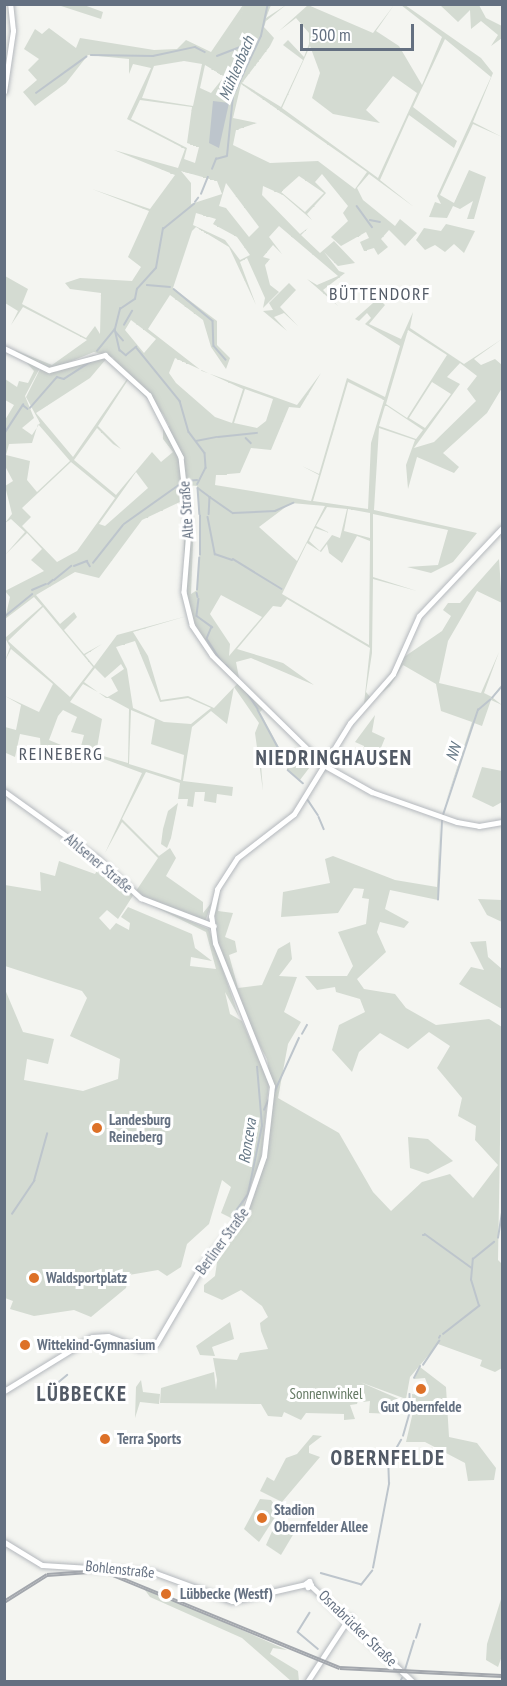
<!DOCTYPE html>
<html>
<head>
<meta charset="utf-8">
<style>
  body { margin:0 }
  #map { position:relative; width:507px; height:1686px; overflow:hidden; background:#f4f5f1; font-family:"PT Sans Narrow",sans-serif }
  div>[style] { position:absolute }
  [style*='--x'] { left:calc(var(--x)*1px); top:calc(var(--y)*1px); width:calc(var(--w)*1px); rotate:calc(var(--a)*1deg) }
  .green>* { inset:0; background:#d4dbd2 }
  .water>* { inset:0; background:#bdc5cc }
  .stream>* { height:1.5px; margin:-0.75px; padding:0 0.75px; transform-origin:0.75px; border-radius:0.75px; background:#bdc5cc }
  .roads { filter:drop-shadow(0 0 2px #b4b8bd) drop-shadow(0 0 2px #b4b8bd) }
  .secondary>* { height:4.5px; margin:-2.25px; padding:0 2.25px; transform-origin:2.25px; border-radius:2.25px; background:#fff }
  .primary>* { height:5px; margin:-2.5px; padding:0 2.5px; transform-origin:2.5px; border-radius:2.5px; background:#fff }
  .rail>* { height:4px; margin-top:-2px; transform-origin:0; background:repeating-linear-gradient(90deg,#fff 0 4.5px,#a3a7ad 0 9px); box-sizing:border-box; border-block:2px solid #a3a7ad }
  .dots>* { width:16px; height:16px; translate:-50% -50%; box-sizing:border-box; border:3px solid #fff; border-radius:50% }
  span { translate:-50% -50%; white-space:nowrap; text-align:center; line-height:1.15; -webkit-text-stroke:6px #fff; paint-order:stroke }
  .street-label { font-size:15px; color:#647081 }
  .poi-label { font-size:15px; color:#647081; font-weight:700 }
  .left { translate:0 -50%; text-align:left }
  .park-label { font-size:15px; color:#647963 }
  .water-label { font-size:16px; color:#657785; font-style:italic }
  .quarter-label { font-size:18px; color:#525a66; letter-spacing:1.5px }
  .district-label { font-size:21px; color:#525a66; font-weight:700; letter-spacing:1.5px }
  .frame { position:absolute; inset:0; border:6px solid #647081; pointer-events:none }
  .scale { position:absolute; left:300px; top:24px; width:114px; height:27px; box-sizing:border-box; border:3px solid #647081; border-top:0; padding-left:8px; font-size:18px; line-height:21px; white-space:nowrap; color:#647081; -webkit-text-stroke:4px #fff; paint-order:stroke }
</style>
</head>
<body>
<div id="map">
  <div class="green">
    <div style="clip-path:polygon(58px 5px,84px 5px,103px 12px,101px 19px)"></div>
    <div style="clip-path:polygon(evenodd,243px 5px,271px 5px,266px 18px,286px 5px,266px 21px,264px 27px,274px 38px,270px 46px,242px 83px,281px 107px,303px 60px,283px 45px,288px 40px,304px 57px,309px 44px,309px 33px,296px 18px,279px 31px,308px 5px,373px 33px,394px 5px,376px 31px,399px 46px,422px 85px,442px 37px,401px 5px,405px 5px,481px 58px,493px 73px,473px 122px,502px 137px,473px 124px,440px 195px,454px 203px,469px 170px,486px 177px,474px 219px,467px 219px,473px 201px,460px 209px,453px 206px,447px 218px,429px 217px,435px 202px,441px 204px,437px 196px,491px 77px,445px 39px,413px 107px,457px 141px,454px 148px,409px 115px,380px 180px,414px 207px,369px 174px,357px 188px,363px 200px,395px 226px,400px 219px,417px 233px,405px 246px,389px 230px,381px 239px,388px 247px,378px 255px,374px 248px,364px 251px,360px 242px,369px 238px,366px 232px,341px 246px,331px 237px,348px 221px,343px 213px,348px 206px,322px 174px,315px 182px,326px 193px,307px 214px,312px 220px,283px 195px,263px 186px,262px 195px,300px 234px,308px 228px,301px 235px,320px 253px,334px 241px,355px 263px,338px 266px,324px 252px,339px 271px,345px 273px,323px 290px,338px 306px,307px 279px,317px 285px,338px 276px,279px 226px,269px 237px,282px 254px,273px 245px,263px 257px,270px 259px,265px 265px,270px 285px,279px 292px,263px 308px,265px 298px,247px 258px,240px 262px,256px 305px,229px 247px,196px 227px,192px 231px,173px 288px,217px 321px,217px 345px,230px 358px,226px 369px,211px 347px,203px 320px,170px 295px,148px 329px,202px 371px,297px 405px,321px 373px,300px 408px,289px 407px,271px 450px,251px 448px,240px 473px,216px 475px,215px 485px,311px 501px,319px 475px,302px 466px,319px 474px,347px 378px,385px 397px,400px 346px,365px 324px,371px 318px,367px 313px,359px 321px,355px 319px,373px 303px,367px 297px,372px 292px,385px 305px,369px 324px,401px 339px,413px 312px,410px 328px,464px 364px,502px 339px,474px 359px,481px 365px,495px 359px,502px 365px,502px 388px,487px 413px,443px 453px,459px 467px,454px 473px,417px 457px,408px 489px,406px 465px,415px 440px,379px 428px,374px 510px,477px 533px,453px 562px,431px 573px,407px 567px,438px 565px,448px 530px,373px 514px,373px 577px,417px 591px,373px 579px,372px 653px,366px 692px,371px 698px,364px 704px,370px 648px,287px 599px,281px 607px,273px 606px,237px 649px,283px 663px,314px 685px,251px 658px,236px 662px,239px 678px,223px 665px,199px 635px,184px 603px,184px 500px,142px 520px,99px 578px,75px 572px,36px 595px,60px 624px,74px 612px,77px 617px,64px 630px,84px 654px,102px 644px,85px 655px,94px 666px,117px 635px,187px 616px,133px 632px,148px 656px,161px 700px,188px 696px,214px 708px,238px 683px,264px 708px,260px 712px,281px 751px,260px 751px,263px 791px,255px 733px,259px 723px,234px 687px,227px 724px,211px 711px,192px 727px,183px 781px,233px 787px,232px 796px,217px 794px,216px 803px,204px 801px,205px 792px,195px 792px,193px 807px,187px 806px,188px 799px,178px 799px,180px 783px,146px 772px,122px 819px,159px 856px,170px 848px,176px 858px,166px 876px,203px 902px,203px 913px,212px 902px,205px 922px,151px 902px,136px 891px,158px 858px,122px 822px,105px 853px,142px 773px,80px 750px,84px 735px,71px 732px,77px 717px,63px 710px,58px 716px,49px 740px,61px 745px,59px 756px,41px 754px,40px 738px,20px 734px,15px 757px,6px 753px,5px 727px,16px 730px,21px 705px,5px 696px,39px 712px,53px 684px,11px 649px,5px 661px,10px 647px,5px 638px,42px 606px,34px 597px,5px 619px,10px 597px,5px 591px,44px 571px,31px 560px,42px 549px,27px 533px,5px 555px,25px 532px,11px 519px,5px 523px,12px 514px,5px 486px,13px 481px,5px 466px,5px 420px,14px 405px,5px 400px,5px 379px,17px 387px,19px 381px,28px 383px,34px 371px,15px 350px,52px 365px,87px 340px,23px 307px,11px 325px,18px 311px,5px 303px,5px 276px,28px 289px,22px 304px,86px 338px,95px 326px,100px 334px,101px 293px,70px 289px,65px 283px,80px 278px,132px 281px,141px 267px,128px 257px,149px 211px,92px 189px,150px 209px,175px 175px,114px 150px,178px 168px,185px 149px,127px 119px,151px 68px,133px 64px,129px 74px,129px 59px,88px 55px,66px 83px,35px 106px,23px 92px,37px 80px,28px 70px,39px 59px,24px 49px,35px 29px,42px 34px,49px 28px,76px 48px,80px 38px,154px 50px,177px 49px,186px 40px,211px 52px,243px 5px,310px 46px,320px 73px,312px 98px,333px 114px,380px 123px,366px 110px,393px 76px,417px 93px,378px 178px,282px 108px,310px 46px,243px 5px,184px 61px,202px 64px,193px 106px,142px 98px,154px 66px,184px 61px,243px 5px,205px 65px,225px 77px,241px 71px,235px 84px,223px 78px,211px 93px,200px 88px,205px 65px,243px 5px,241px 84px,367px 172px,355px 189px,318px 161px,270px 163px,233px 145px,236px 130px,257px 123px,233px 118px,241px 84px,243px 5px,140px 100px,192px 107px,187px 143px,199px 147px,195px 163px,184px 159px,187px 148px,131px 119px,140px 100px,243px 5px,181px 171px,217px 181px,222px 194px,191px 204px,191px 183px,181px 171px,243px 5px,299px 176px,324px 193px,305px 212px,281px 192px,299px 176px,243px 5px,226px 183px,259px 227px,249px 237px,226px 208px,219px 206px,226px 183px,243px 5px,196px 213px,216px 219px,213px 224px,237px 237px,250px 255px,240px 260px,225px 240px,193px 225px,196px 213px,243px 5px,131px 320px,156px 339px,144px 353px,125px 330px,131px 320px,243px 5px,408px 330px,447px 355px,407px 418px,386px 404px,408px 330px,243px 5px,94px 352px,114px 358px,110px 362px,127px 379px,73px 457px,36px 413px,90px 378px,107px 358px,93px 355px,57px 372px,40px 369px,26px 397px,40px 423px,32px 435px,22px 428px,34px 418px,25px 396px,41px 366px,52px 369px,94px 352px,243px 5px,175px 358px,243px 389px,232px 423px,215px 417px,176px 383px,169px 373px,175px 358px,243px 5px,460px 363px,477px 376px,467px 389px,476px 401px,434px 442px,414px 448px,460px 384px,447px 377px,460px 363px,243px 5px,128px 380px,163px 414px,169px 426px,163px 430px,163px 439px,173px 452px,161px 462px,152px 452px,116px 495px,74px 460px,97px 428px,113px 444px,121px 449px,98px 426px,128px 380px,243px 5px,348px 382px,384px 400px,371px 443px,368px 509px,313px 501px,348px 382px,243px 5px,432px 382px,451px 394px,425px 428px,409px 418px,432px 382px,243px 5px,245px 389px,273px 399px,266px 421px,257px 428px,234px 423px,245px 389px,243px 5px,385px 406px,387px 406px,423px 430px,416px 439px,379px 426px,385px 406px,243px 5px,38px 424px,70px 461px,37px 492px,27px 480px,30px 461px,6px 455px,9px 444px,32px 443px,38px 424px,243px 5px,71px 462px,115px 498px,77px 551px,57px 562px,22px 526px,31px 517px,22px 508px,71px 462px,243px 5px,136px 472px,148px 488px,105px 526px,99px 524px,136px 472px,243px 5px,187px 485px,197px 486px,201px 534px,197px 590px,191px 594px,194px 518px,187px 485px,243px 5px,291px 503px,325px 506px,297px 561px,259px 527px,291px 503px,243px 5px,327px 507px,347px 509px,340px 538px,332px 535px,320px 551px,309px 541px,315px 528px,330px 533px,316px 526px,327px 507px,243px 5px,348px 509px,370px 513px,370px 538px,344px 531px,348px 509px,243px 5px,357px 536px,370px 541px,369px 645px,282px 594px,307px 543px,321px 552px,327px 544px,329px 553px,342px 563px,357px 536px,243px 5px,221px 595px,262px 617px,229px 656px,230px 644px,210px 614px,221px 595px,243px 5px,43px 607px,93px 667px,70px 697px,8px 641px,43px 607px,243px 5px,135px 641px,160px 702px,188px 698px,211px 708px,191px 724px,164px 722px,133px 708px,127px 669px,116px 647px,135px 641px,243px 5px,121px 664px,124px 669px,111px 678px,118px 691px,106px 698px,84px 682px,95px 668px,105px 678px,121px 664px,243px 5px,83px 684px,129px 709px,128px 763px,96px 754px,102px 719px,70px 702px,83px 684px,243px 5px,131px 710px,155px 720px,151px 744px,184px 755px,181px 780px,129px 764px,131px 710px)"></div>
    <div style="clip-path:polygon(440px 5px,479px 5px,486px 18px,502px 26px,502px 38px,491px 46px,498px 35px,481px 21px,471px 29px,470px 10px,458px 22px)"></div>
    <div style="clip-path:polygon(446px 224px,475px 231px,464px 253px,454px 244px,445px 252px,435px 245px,425px 250px,416px 240px,424px 228px,441px 231px)"></div>
    <div style="clip-path:polygon(289px 283px,296px 290px,280px 307px,298px 326px,284px 313px,274px 317px,287px 331px,263px 311px,273px 310px,269px 303px)"></div>
    <div style="clip-path:polygon(499px 559px,502px 603px,477px 591px,448px 641px,439px 683px,481px 693px,499px 652px,484px 693px,492px 697px,502px 684px,493px 698px,502px 705px,491px 700px,482px 726px,474px 723px,445px 804px,472px 722px,441px 711px,436px 684px,403px 665px,390px 686px,382px 693px,404px 657px,442px 631px,451px 616px,443px 610px,448px 603px,460px 603px)"></div>
    <div style="clip-path:polygon(375px 715px,372px 732px,385px 738px,378px 755px,371px 754px,371px 765px,365px 766px,364px 746px,355px 742px)"></div>
    <div style="clip-path:polygon(293px 753px,303px 762px,311px 754px,316px 759px,300px 780px,287px 769px)"></div>
    <div style="clip-path:polygon(482px 767px,502px 771px,502px 802px,493px 807px,472px 797px)"></div>
    <div style="clip-path:polygon(178px 803px,171px 838px,167px 848px,161px 844px,163px 829px,168px 811px)"></div>
    <div style="clip-path:polygon(440px 819px,438px 900px,390px 890px,385px 909px,409px 922px,404px 928px,380px 922px,377px 932px,386px 952px,357px 979px,364px 989px,395px 994px,406px 1008px,436px 1025px,489px 1019px,502px 1027px,498px 1260px,502px 1264px,502px 1368px,495px 1372px,480px 1366px,482px 1360px,438px 1344px,410px 1377px,406px 1399px,360px 1382px,399px 1399px,395px 1414px,369px 1413px,370px 1401px,363px 1402px,360px 1393px,357px 1404px,350px 1405px,355px 1419px,344px 1420px,344px 1414px,306px 1413px,301px 1420px,284px 1412px,282px 1417px,268px 1416px,261px 1404px,160px 1403px,161px 1388px,214px 1372px,216px 1390px,217px 1380px,213px 1358px,237px 1360px,240px 1353px,268px 1349px,261px 1331px,260px 1323px,268px 1317px,262px 1306px,241px 1290px,222px 1300px,204px 1292px,204px 1285px,215px 1276px,219px 1249px,254px 1197px,273px 1097px,267px 1059px,236px 1001px,216px 939px,215px 914px,220px 891px,218px 911px,233px 913px,225px 937px,235px 941px,237px 952px,229px 955px,238px 988px,262px 985px,278px 949px,290px 942px,292px 959px,279px 976px,297px 977px,284px 1012px,301px 1022px,288px 1044px,278px 1098px,339px 1133px,373px 1192px,391px 1211px,422px 1182px,450px 1174px,473px 1198px,498px 1165px,475px 1140px,476px 1126px,458px 1116px,462px 1098px,437px 1068px,450px 1046px,429px 1032px,408px 1049px,380px 1033px,359px 1052px,352px 1072px,332px 1050px,339px 1025px,365px 1012px,360px 999px,336px 992px,335px 987px,317px 990px,305px 976px,347px 976px,353px 966px,338px 932px,366px 924px,369px 899px,362px 898px,364px 889px,354px 888px,338px 913px,281px 917px,283px 892px,330px 883px,325px 859px,333px 856px,395px 880px,437px 887px)"></div>
    <div style="clip-path:polygon(59px 861px,95px 874px,101px 864px,134px 894px,118px 919px,107px 910px,99px 918px,110px 930px,116px 923px,129px 930px,130px 923px,121px 917px,128px 907px,192px 934px,195px 948px,212px 961px,191px 957px,190px 966px,216px 969px,206px 932px,147px 903px,209px 929px,239px 1017px,225px 992px,230px 1014px,242px 1021px,269px 1083px,261px 1159px,237px 1221px,221px 1213px,231px 1187px,222px 1180px,209px 1224px,187px 1244px,181px 1267px,167px 1276px,158px 1270px,129px 1275px,126px 1288px,91px 1317px,74px 1310px,34px 1316px,10px 1309px,13px 1301px,5px 1298px,4px 987px,23px 1032px,54px 1039px,48px 1064px,27px 1059px,24px 1080px,83px 1091px,118px 1079px,120px 1059px,70px 1036px,87px 998px,82px 991px,5px 966px,5px 885px,41px 891px,40px 872px,55px 876px)"></div>
    <div style="clip-path:polygon(478px 899px,502px 900px,502px 922px,487px 915px)"></div>
    <div style="clip-path:polygon(486px 941px,488px 957px,502px 969px,502px 1009px,459px 984px,471px 967px,484px 970px,470px 942px)"></div>
    <div style="clip-path:polygon(408px 1137px,428px 1139px,453px 1161px,428px 1174px,410px 1168px)"></div>
    <div style="clip-path:polygon(230px 1322px,234px 1339px,212px 1347px,215px 1356px,200px 1355px,196px 1346px)"></div>
    <div style="clip-path:polygon(420px 1367px,446px 1387px,449px 1437px,477px 1443px,496px 1468px,494px 1480px,468px 1481px,465px 1463px,425px 1442px,406px 1442px,413px 1412px,437px 1414px,439px 1408px,413px 1409px,412px 1394px,421px 1395px,423px 1385px,428px 1386px,425px 1378px,414px 1379px)"></div>
    <div style="clip-path:polygon(141px 1380px,143px 1392px,160px 1394px,159px 1404px,140px 1402px,135px 1418px,136px 1387px)"></div>
    <div style="clip-path:polygon(313px 1435px,322px 1436px,309px 1446px,309px 1453px,320px 1457px,282px 1502px,260px 1491px,267px 1477px,274px 1481px,286px 1458px,297px 1454px)"></div>
    <div style="clip-path:polygon(260px 1499px,271px 1500px,279px 1511px,259px 1542px,244px 1529px)"></div>
    <div style="clip-path:polygon(278px 1518px,297px 1528px,281px 1555px,266px 1545px)"></div>
    <div style="clip-path:polygon(142px 1586px,287px 1650px,273px 1648px,270px 1654px,298px 1671px,299px 1681px,291px 1681px,242px 1638px,150px 1597px)"></div>
    <div style="clip-path:polygon(502px 1596px,502px 1656px,498px 1667px,486px 1660px,487px 1644px)"></div>
  </div>
  <div class="water">
    <div style="clip-path:polygon(213px 101px,229px 103px,219px 148px,209px 143px)"></div>
  </div>
  <div class="stream">
    <div style="--x:91;--y:55;--w:62;--a:0.9"></div>
    <div style="--x:153;--y:56;--w:43;--a:-12.1"></div>
    <div style="--x:195;--y:47;--w:11;--a:27"></div>
    <div style="--x:217;--y:56;--w:30;--a:-21"></div>
    <div style="--x:36;--y:93;--w:62;--a:-35.8"></div>
    <div style="--x:212;--y:169;--w:11;--a:-68"></div>
    <div style="--x:216;--y:159;--w:11;--a:-15"></div>
    <div style="--x:227;--y:156;--w:60;--a:-84.3"></div>
    <div style="--x:233;--y:96;--w:66;--a:-65"></div>
    <div style="--x:261;--y:36;--w:33;--a:-78"></div>
    <div style="--x:201;--y:194;--w:18;--a:-68"></div>
    <div style="--x:195;--y:202;--w:5;--a:-53"></div>
    <div style="--x:357;--y:206;--w:26;--a:54"></div>
    <div style="--x:370;--y:220;--w:10;--a:11"></div>
    <div style="--x:147;--y:285;--w:23;--a:5"></div>
    <div style="--x:174;--y:289;--w:50;--a:39.4"></div>
    <div style="--x:213;--y:321;--w:25;--a:88"></div>
    <div style="--x:214;--y:346;--w:18;--a:49"></div>
    <div style="--x:124;--y:325;--w:16;--a:-60"></div>
    <div style="--x:115;--y:329;--w:22;--a:77"></div>
    <div style="--x:120;--y:350;--w:8;--a:40"></div>
    <div style="--x:126;--y:355;--w:13;--a:-39"></div>
    <div style="--x:136;--y:347;--w:70;--a:50.8"></div>
    <div style="--x:180;--y:401;--w:32;--a:74"></div>
    <div style="--x:189;--y:432;--w:26;--a:53"></div>
    <div style="--x:205;--y:453;--w:15;--a:86"></div>
    <div style="--x:206;--y:468;--w:18;--a:117"></div>
    <div style="--x:116;--y:332;--w:11;--a:49"></div>
    <div style="--x:97;--y:351;--w:28;--a:-51"></div>
    <div style="--x:115;--y:329;--w:21;--a:-76"></div>
    <div style="--x:120;--y:309;--w:18;--a:-34"></div>
    <div style="--x:135;--y:299;--w:10;--a:-79"></div>
    <div style="--x:137;--y:289;--w:28;--a:-48"></div>
    <div style="--x:156;--y:268;--w:40;--a:-80"></div>
    <div style="--x:163;--y:229;--w:40;--a:-39"></div>
    <div style="--x:30;--y:408;--w:41;--a:-48.9"></div>
    <div style="--x:57;--y:377;--w:7;--a:16"></div>
    <div style="--x:64;--y:379;--w:35;--a:-33"></div>
    <div style="--x:4;--y:434;--w:35;--a:-57"></div>
    <div style="--x:23;--y:405;--w:6;--a:39"></div>
    <div style="--x:218;--y:437;--w:39;--a:-6"></div>
    <div style="--x:246;--y:438;--w:7;--a:45"></div>
    <div style="--x:196;--y:441;--w:21;--a:-11"></div>
    <div style="--x:186;--y:481;--w:11;--a:-5"></div>
    <div style="--x:198;--y:488;--w:15;--a:37"></div>
    <div style="--x:210;--y:497;--w:17;--a:93"></div>
    <div style="--x:198;--y:488;--w:26;--a:86"></div>
    <div style="--x:210;--y:497;--w:28;--a:35"></div>
    <div style="--x:233;--y:513;--w:42;--a:-2.7"></div>
    <div style="--x:275;--y:511;--w:20;--a:-24"></div>
    <div style="--x:208;--y:517;--w:38;--a:79"></div>
    <div style="--x:215;--y:554;--w:18;--a:19"></div>
    <div style="--x:124;--y:524;--w:72;--a:-35.4"></div>
    <div style="--x:200;--y:555;--w:39;--a:-90"></div>
    <div style="--x:233;--y:559;--w:57;--a:31.5"></div>
    <div style="--x:93;--y:563;--w:48;--a:-51.7"></div>
    <div style="--x:74;--y:566;--w:14;--a:-21"></div>
    <div style="--x:87;--y:561;--w:6;--a:59"></div>
    <div style="--x:54;--y:580;--w:22;--a:-39"></div>
    <div style="--x:48;--y:584;--w:6;--a:-39"></div>
    <div style="--x:32;--y:590;--w:15;--a:-23"></div>
    <div style="--x:197;--y:590;--w:32;--a:-86"></div>
    <div style="--x:197;--y:593;--w:4;--a:76"></div>
    <div style="--x:199;--y:599;--w:17;--a:97"></div>
    <div style="--x:197;--y:616;--w:19;--a:36"></div>
    <div style="--x:212;--y:627;--w:13;--a:113"></div>
    <div style="--x:207;--y:639;--w:27;--a:57"></div>
    <div style="--x:4;--y:617;--w:36;--a:-39"></div>
    <div style="--x:226;--y:665;--w:3;--a:45"></div>
    <div style="--x:247;--y:692;--w:20;--a:57"></div>
    <div style="--x:492;--y:698;--w:16;--a:-50"></div>
    <div style="--x:258;--y:710;--w:44;--a:61.7"></div>
    <div style="--x:288;--y:770;--w:20;--a:41"></div>
    <div style="--x:308;--y:800;--w:18;--a:56"></div>
    <div style="--x:443;--y:815;--w:111;--a:-71.6"></div>
    <div style="--x:478;--y:710;--w:16;--a:-40"></div>
    <div style="--x:319;--y:817;--w:13;--a:67"></div>
    <div style="--x:438;--y:900;--w:80;--a:-87.1"></div>
    <div style="--x:302;--y:1034;--w:10;--a:-61"></div>
    <div style="--x:274;--y:1093;--w:60;--a:-65.6"></div>
    <div style="--x:264;--y:1110;--w:10;--a:-66"></div>
    <div style="--x:12;--y:1214;--w:40;--a:-56"></div>
    <div style="--x:34;--y:1181;--w:49;--a:-74.5"></div>
    <div style="--x:233;--y:1215;--w:26;--a:-54"></div>
    <div style="--x:248;--y:1194;--w:69;--a:-78.4"></div>
    <div style="--x:262;--y:1126;--w:59;--a:-94.8"></div>
    <div style="--x:425;--y:1234;--w:58;--a:35.9"></div>
    <div style="--x:423;--y:1235;--w:1;--a:0"></div>
    <div style="--x:498;--y:1238;--w:25;--a:-81"></div>
    <div style="--x:443;--y:1334;--w:46;--a:-37.9"></div>
    <div style="--x:479;--y:1306;--w:27;--a:-107"></div>
    <div style="--x:471;--y:1280;--w:21;--a:-85"></div>
    <div style="--x:473;--y:1259;--w:27;--a:-39"></div>
    <div style="--x:439;--y:1338;--w:2;--a:-63"></div>
    <div style="--x:423;--y:1365;--w:29;--a:-56"></div>
    <div style="--x:414;--y:1378;--w:13;--a:-63"></div>
    <div style="--x:54;--y:1386;--w:17;--a:-40"></div>
    <div style="--x:410;--y:1394;--w:15;--a:90"></div>
    <div style="--x:403;--y:1436;--w:25;--a:-74"></div>
    <div style="--x:393;--y:1454;--w:16;--a:-60"></div>
    <div style="--x:373;--y:1568;--w:86;--a:-79.2"></div>
    <div style="--x:389;--y:1484;--w:26;--a:-92"></div>
    <div style="--x:321;--y:1573;--w:41;--a:15.8"></div>
    <div style="--x:361;--y:1585;--w:18;--a:-52"></div>
    <div style="--x:310;--y:1613;--w:22;--a:122"></div>
    <div style="--x:298;--y:1632;--w:26;--a:40"></div>
    <div style="--x:416;--y:1638;--w:14;--a:-73"></div>
    <div style="--x:405;--y:1670;--w:30;--a:-73"></div>
    <div style="--x:400;--y:1682;--w:4;--a:-63"></div>
  </div>
  <div class="roads">
    <div class="secondary">
      <div style="--x:4;--y:92;--w:62;--a:-81.6"></div>
      <div style="--x:13;--y:31;--w:27;--a:-96"></div>
      <div style="--x:4;--y:348;--w:50;--a:26.1"></div>
      <div style="--x:49;--y:370;--w:58;--a:-15"></div>
      <div style="--x:105;--y:355;--w:59;--a:42.3"></div>
      <div style="--x:149;--y:395;--w:70;--a:62.7"></div>
      <div style="--x:181;--y:457;--w:73;--a:83.7"></div>
      <div style="--x:189;--y:530;--w:62;--a:94.6"></div>
      <div style="--x:184;--y:592;--w:34;--a:76"></div>
      <div style="--x:192;--y:625;--w:36;--a:56"></div>
      <div style="--x:212;--y:655;--w:157;--a:44.5"></div>
      <div style="--x:324;--y:765;--w:55;--a:29.4"></div>
      <div style="--x:372;--y:792;--w:90;--a:19.4"></div>
      <div style="--x:457;--y:822;--w:22;--a:10"></div>
      <div style="--x:479;--y:826;--w:23;--a:-10"></div>
      <div style="--x:4;--y:791;--w:113;--a:35.7"></div>
      <div style="--x:96;--y:857;--w:61;--a:42.3"></div>
      <div style="--x:141;--y:898;--w:78;--a:21"></div>
      <div style="--x:307;--y:1682;--w:77;--a:-56.7"></div>
    </div>
    <div class="primary">
      <div style="--x:4;--y:1391;--w:103;--a:-31.5"></div>
      <div style="--x:92;--y:1337;--w:16;--a:-4"></div>
      <div style="--x:108;--y:1336;--w:34;--a:21"></div>
      <div style="--x:140;--y:1348;--w:16;--a:-14"></div>
      <div style="--x:156;--y:1344;--w:89;--a:-59.7"></div>
      <div style="--x:201;--y:1267;--w:68;--a:-50.9"></div>
      <div style="--x:244;--y:1214;--w:61;--a:-71"></div>
      <div style="--x:264;--y:1156;--w:70;--a:-83.5"></div>
      <div style="--x:272;--y:1086;--w:154;--a:-111.7"></div>
      <div style="--x:215;--y:943;--w:27;--a:-98"></div>
      <div style="--x:211;--y:916;--w:28;--a:-77"></div>
      <div style="--x:217;--y:889;--w:37;--a:-57"></div>
      <div style="--x:237;--y:858;--w:72;--a:-37.7"></div>
      <div style="--x:294;--y:814;--w:107;--a:-58.4"></div>
      <div style="--x:350;--y:723;--w:65;--a:-48.7"></div>
      <div style="--x:393;--y:674;--w:64;--a:-65.9"></div>
      <div style="--x:419;--y:616;--w:121;--a:-46.7"></div>
      <div style="--x:4;--y:1542;--w:44;--a:31.2"></div>
      <div style="--x:42;--y:1565;--w:111;--a:3.6"></div>
      <div style="--x:153;--y:1572;--w:84;--a:20.2"></div>
      <div style="--x:232;--y:1601;--w:76;--a:-12.9"></div>
      <div style="--x:309;--y:1581;--w:4;--a:63"></div>
      <div style="--x:311;--y:1585;--w:4;--a:146"></div>
      <div style="--x:308;--y:1587;--w:4;--a:-117"></div>
      <div style="--x:306;--y:1583;--w:4;--a:-34"></div>
      <div style="--x:311;--y:1586;--w:140;--a:43.3"></div>
    </div>
  </div>
  <div class="rail">
    <div style="--x:4;--y:1602;--w:51;--a:-32.1"></div>
    <div style="--x:47;--y:1575;--w:56;--a:-4.1"></div>
    <div style="--x:103;--y:1571;--w:256;--a:22.3"></div>
    <div style="--x:340;--y:1668;--w:162;--a:2.8"></div>
  </div>
  <div class="dots">
    <div style="left:97px;top:1128px;background:#dd7128"></div>
    <div style="left:34px;top:1278px;background:#dd7128"></div>
    <div style="left:25px;top:1345px;background:#dd7128"></div>
    <div style="left:421px;top:1389px;background:#dd7128"></div>
    <div style="left:105px;top:1439px;background:#dd7128"></div>
    <div style="left:262px;top:1518px;background:#dd7128"></div>
    <div style="left:166px;top:1594px;background:#dd7128"></div>
  </div>
  <div class="street-label">
    <span style="left:186px;top:510px;rotate:-94deg">Alte Straße</span>
    <span style="left:99px;top:863px;rotate:40deg">Ahlsener Straße</span>
    <span style="left:222px;top:1241px;rotate:-54deg">Berliner Straße</span>
    <span style="left:120px;top:1569px;rotate:6deg">Bohlenstraße</span>
    <span style="left:358px;top:1628px;rotate:44deg">Osnabrücker Straße</span>
  </div>
  <div class="poi-label">
    <span class="left" style="left:109px;top:1128px">Landesburg<br>Reineberg</span>
    <span class="left" style="left:46px;top:1278px">Waldsportplatz</span>
    <span class="left" style="left:37px;top:1345px">Wittekind-Gymnasium</span>
    <span style="left:421px;top:1407px">Gut Obernfelde</span>
    <span class="left" style="left:117px;top:1439px">Terra Sports</span>
    <span class="left" style="left:274px;top:1518px">Stadion<br>Obernfelder Allee</span>
    <span class="left" style="left:180px;top:1594px">Lübbecke (Westf)</span>
  </div>
  <div class="park-label">
    <span style="left:326px;top:1394px">Sonnenwinkel</span>
  </div>
  <div class="water-label">
    <span style="left:236px;top:68px;rotate:-67deg">Mühlenbach</span>
    <span style="left:453px;top:752px;rotate:-71deg">NN</span>
    <span style="left:247px;top:1141px;rotate:-81deg">Ronceva</span>
  </div>
  <div class="quarter-label">
    <span style="left:380px;top:294px">BÜTTENDORF</span>
    <span style="left:61px;top:754px">REINEBERG</span>
  </div>
  <div class="district-label">
    <span style="left:334px;top:758px">NIEDRINGHAUSEN</span>
    <span style="left:82px;top:1394px">LÜBBECKE</span>
    <span style="left:388px;top:1458px">OBERNFELDE</span>
  </div>
  <div class="frame"></div>
  <div class="scale">500 m</div>
</div>
</body>
</html>
